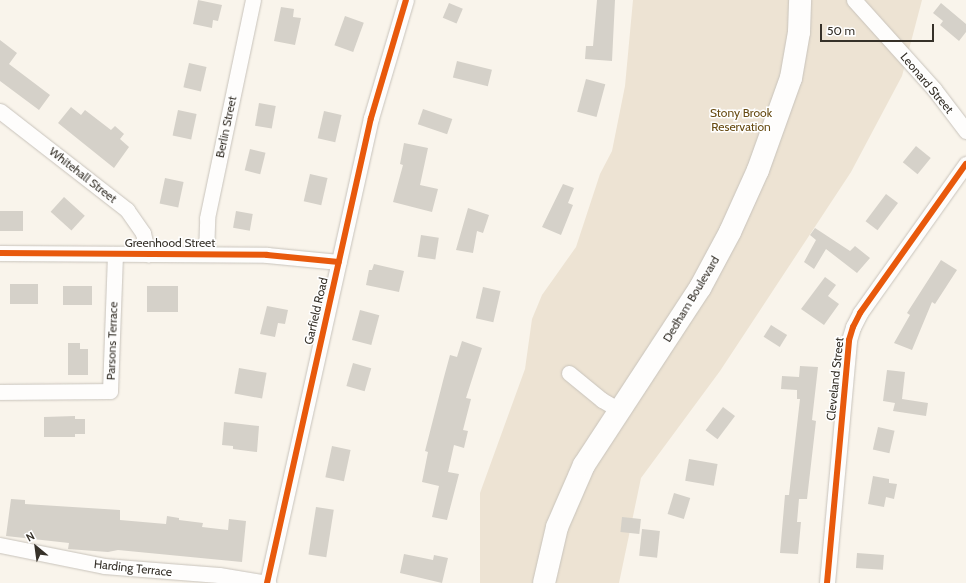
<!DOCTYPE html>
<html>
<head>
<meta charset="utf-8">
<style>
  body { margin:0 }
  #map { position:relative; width:966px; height:583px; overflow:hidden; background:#f9f4eb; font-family:Cabin,sans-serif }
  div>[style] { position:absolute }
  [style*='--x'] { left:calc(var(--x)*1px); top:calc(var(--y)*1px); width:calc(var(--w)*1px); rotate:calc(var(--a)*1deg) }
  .green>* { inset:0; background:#ede3d3 }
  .building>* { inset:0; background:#d5d1c9; transform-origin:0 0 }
  .roads { filter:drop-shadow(0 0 1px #c8c3bb) drop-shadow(0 0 1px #c8c3bb) }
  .street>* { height:15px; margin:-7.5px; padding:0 7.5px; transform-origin:7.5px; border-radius:7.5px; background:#fefdfc }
  .secondary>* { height:22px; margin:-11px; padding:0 11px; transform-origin:11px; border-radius:11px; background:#fefdfc }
  .cycleway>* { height:6px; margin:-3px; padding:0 3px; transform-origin:3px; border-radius:3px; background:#e8590c }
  span { translate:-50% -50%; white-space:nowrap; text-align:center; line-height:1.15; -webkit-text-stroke:3px #fff; paint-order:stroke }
  .street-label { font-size:12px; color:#363129 }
  .park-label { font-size:12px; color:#674b12 }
  .north { position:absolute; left:16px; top:527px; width:40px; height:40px; -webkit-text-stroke:3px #fff; paint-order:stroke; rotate:331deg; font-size:11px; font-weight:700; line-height:16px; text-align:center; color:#363129 }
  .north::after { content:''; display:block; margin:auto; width:14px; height:18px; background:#363129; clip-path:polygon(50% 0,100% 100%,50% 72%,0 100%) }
  .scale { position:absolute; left:820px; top:24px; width:114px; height:18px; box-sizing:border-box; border:2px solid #363129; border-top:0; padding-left:5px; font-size:12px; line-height:14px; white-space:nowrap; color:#363129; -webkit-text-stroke:3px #fff; paint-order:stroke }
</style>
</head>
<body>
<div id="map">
  <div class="green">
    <div style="clip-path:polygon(633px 0,922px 0,902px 76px,851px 172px,720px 371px,641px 478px,619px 583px,480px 583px,480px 493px,525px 369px,532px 319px,542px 295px,576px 247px,600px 174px,612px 151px,625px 86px)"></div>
  </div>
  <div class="building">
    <div style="clip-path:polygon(198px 0,222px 5px,218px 21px,213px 20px,212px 28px,193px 24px)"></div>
    <div style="clip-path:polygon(597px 0,615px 0,612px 61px,585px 59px,586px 46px,593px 46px)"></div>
    <div style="left:449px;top:3px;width:15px;height:16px;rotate:23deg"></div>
    <div style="clip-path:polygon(941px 3px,966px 24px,966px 32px,959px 41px,940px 25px,943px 21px,933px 13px)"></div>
    <div style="clip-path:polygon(281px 7px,294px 9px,293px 17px,301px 18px,295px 45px,274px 41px)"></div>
    <div style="left:345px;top:16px;width:20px;height:31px;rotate:20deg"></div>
    <div style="clip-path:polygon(0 40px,17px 53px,9px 64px,50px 95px,39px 110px,0 81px)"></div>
    <div style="left:457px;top:61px;width:36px;height:17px;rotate:14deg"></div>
    <div style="left:189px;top:63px;width:18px;height:25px;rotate:13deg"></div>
    <div style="left:586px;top:79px;width:20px;height:34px;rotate:15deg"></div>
    <div style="left:259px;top:103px;width:17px;height:23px;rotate:10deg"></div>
    <div style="clip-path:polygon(71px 107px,81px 115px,85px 110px,111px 130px,115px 126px,124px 134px,120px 139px,129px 147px,114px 168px,58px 123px)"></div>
    <div style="left:423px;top:109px;width:31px;height:16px;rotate:19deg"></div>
    <div style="left:178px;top:110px;width:19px;height:26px;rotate:12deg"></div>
    <div style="left:324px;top:111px;width:18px;height:28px;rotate:13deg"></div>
    <div style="clip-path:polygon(404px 143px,428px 148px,420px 185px,438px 189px,432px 212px,393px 202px,403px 165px,400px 164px)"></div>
    <div style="left:916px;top:146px;width:19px;height:21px;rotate:39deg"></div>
    <div style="left:250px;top:149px;width:16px;height:22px;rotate:14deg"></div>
    <div style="left:310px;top:174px;width:18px;height:28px;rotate:13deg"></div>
    <div style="left:165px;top:178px;width:19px;height:26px;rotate:12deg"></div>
    <div style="clip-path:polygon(563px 184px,574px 188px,568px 203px,573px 205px,561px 235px,542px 227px)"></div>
    <div style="left:886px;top:194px;width:15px;height:34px;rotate:37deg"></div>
    <div style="left:64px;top:197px;width:28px;height:20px;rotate:42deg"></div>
    <div style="clip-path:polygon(468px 208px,489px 215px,483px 233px,477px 231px,473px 253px,456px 250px)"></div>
    <div style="left:0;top:211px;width:23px;height:20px"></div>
    <div style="left:236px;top:211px;width:17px;height:17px;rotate:10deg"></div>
    <div style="clip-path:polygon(815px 228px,850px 251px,855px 246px,870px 258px,857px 273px,826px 249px,814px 269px,804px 262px,816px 240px,810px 235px)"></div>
    <div style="left:421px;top:235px;width:18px;height:22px;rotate:9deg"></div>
    <div style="clip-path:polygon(941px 260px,957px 270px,935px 304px,932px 302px,912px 350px,894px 343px,910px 315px,907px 313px)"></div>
    <div style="clip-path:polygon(374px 264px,404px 271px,399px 292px,366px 285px,369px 270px,372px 270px)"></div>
    <div style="clip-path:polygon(825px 277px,836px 285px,828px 296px,839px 304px,824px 325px,801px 309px)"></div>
    <div style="left:10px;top:284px;width:28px;height:20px"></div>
    <div style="left:63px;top:286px;width:29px;height:19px"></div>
    <div style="left:147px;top:286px;width:31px;height:26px"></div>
    <div style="left:483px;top:287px;width:18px;height:32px;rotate:13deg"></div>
    <div style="clip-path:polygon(267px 306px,288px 310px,285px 324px,278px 323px,275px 337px,260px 334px)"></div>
    <div style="left:360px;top:310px;width:20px;height:31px;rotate:15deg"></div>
    <div style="left:771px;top:325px;width:19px;height:14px;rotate:32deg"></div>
    <div style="clip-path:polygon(462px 341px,482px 348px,466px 398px,471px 399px,463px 430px,468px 431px,464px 448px,454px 445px,448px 472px,459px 474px,447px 520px,432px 517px,439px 486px,422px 482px,428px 452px,425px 451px,444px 377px,450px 355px,457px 357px)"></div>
    <div style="clip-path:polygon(68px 343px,80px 343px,80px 349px,88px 349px,88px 375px,68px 375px)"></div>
    <div style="left:353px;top:363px;width:19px;height:24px;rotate:16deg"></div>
    <div style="clip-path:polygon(800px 366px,818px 367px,812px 420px,816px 421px,807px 499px,799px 499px,797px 522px,801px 522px,798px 554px,780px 553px,785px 495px,789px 495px,800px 399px,797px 399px,797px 390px,781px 389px,782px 376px,799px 377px)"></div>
    <div style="left:239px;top:368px;width:28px;height:26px;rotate:10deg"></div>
    <div style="clip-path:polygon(887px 370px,905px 372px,902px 399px,928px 403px,926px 416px,893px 411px,895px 403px,883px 401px)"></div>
    <div style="left:723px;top:407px;width:15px;height:29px;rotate:37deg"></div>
    <div style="clip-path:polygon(75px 416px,75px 419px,85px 419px,85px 434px,75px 434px,75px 437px,44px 437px,44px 417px)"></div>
    <div style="clip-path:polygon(224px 422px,259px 426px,257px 452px,233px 449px,233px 446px,222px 445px)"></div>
    <div style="left:878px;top:427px;width:17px;height:23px;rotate:13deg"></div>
    <div style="left:332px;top:446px;width:19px;height:32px;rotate:12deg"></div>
    <div style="left:689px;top:459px;width:29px;height:22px;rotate:10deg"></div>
    <div style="clip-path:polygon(873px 476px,889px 479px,889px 483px,897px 484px,894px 499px,886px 497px,884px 507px,868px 504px)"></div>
    <div style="left:674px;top:493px;width:17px;height:22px;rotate:17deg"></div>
    <div style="clip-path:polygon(11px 499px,25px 500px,25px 504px,120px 510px,120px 520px,166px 524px,167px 516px,179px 518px,179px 520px,203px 523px,202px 527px,228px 530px,229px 519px,246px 521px,242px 562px,118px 550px,108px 552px,68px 549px,69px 543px,6px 536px)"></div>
    <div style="left:316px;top:507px;width:18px;height:48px;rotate:9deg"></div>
    <div style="left:622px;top:517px;width:19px;height:15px;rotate:6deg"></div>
    <div style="left:642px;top:529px;width:18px;height:27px;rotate:6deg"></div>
    <div style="left:857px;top:553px;width:27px;height:15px;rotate:4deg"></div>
    <div style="clip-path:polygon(404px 554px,433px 560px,434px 555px,448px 558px,442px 583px,400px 573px)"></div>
  </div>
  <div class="roads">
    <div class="street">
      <div style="--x:854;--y:0;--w:120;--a:48"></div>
      <div style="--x:934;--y:89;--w:53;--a:52.7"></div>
      <div style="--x:0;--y:111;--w:161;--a:37.9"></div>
      <div style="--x:127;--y:210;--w:28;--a:55"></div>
      <div style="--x:143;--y:233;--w:22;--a:77"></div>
      <div style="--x:0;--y:253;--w:267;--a:0.4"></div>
      <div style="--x:267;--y:255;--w:72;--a:5.6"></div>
      <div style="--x:206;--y:254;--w:36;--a:-88"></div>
      <div style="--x:207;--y:218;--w:223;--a:-78.1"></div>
      <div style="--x:569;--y:373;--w:43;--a:39.3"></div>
      <div style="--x:602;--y:400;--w:20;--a:30"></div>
      <div style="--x:0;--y:392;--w:110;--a:-0.5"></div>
      <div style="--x:110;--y:391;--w:137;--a:-87.9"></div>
      <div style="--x:0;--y:545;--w:106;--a:11.4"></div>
      <div style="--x:104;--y:566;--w:115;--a:4.5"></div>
      <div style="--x:219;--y:575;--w:50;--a:9.3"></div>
      <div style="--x:267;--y:583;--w:476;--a:-77.4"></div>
      <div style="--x:371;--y:118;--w:123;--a:-73.5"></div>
      <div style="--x:827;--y:583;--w:244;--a:-84.8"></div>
      <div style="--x:849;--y:340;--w:14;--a:-73"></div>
      <div style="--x:853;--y:327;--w:16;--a:-63"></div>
      <div style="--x:860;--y:313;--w:183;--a:-54.6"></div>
    </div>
    <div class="secondary">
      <div style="--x:544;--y:583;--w:57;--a:-76.9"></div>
      <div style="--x:557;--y:527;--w:68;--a:-66.5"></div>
      <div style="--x:584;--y:465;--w:212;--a:-56.8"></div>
      <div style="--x:700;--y:288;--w:64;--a:-61.8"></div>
      <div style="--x:730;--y:232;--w:68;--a:-65.7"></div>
      <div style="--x:758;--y:170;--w:98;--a:-70.3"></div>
      <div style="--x:791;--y:78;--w:47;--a:-80.1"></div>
      <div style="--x:799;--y:32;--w:32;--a:-88"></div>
    </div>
  </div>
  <div class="cycleway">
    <div style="--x:0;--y:253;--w:267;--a:0.4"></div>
    <div style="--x:267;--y:255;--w:72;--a:5.6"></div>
    <div style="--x:267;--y:583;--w:476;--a:-77.4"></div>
    <div style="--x:371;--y:118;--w:123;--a:-73.5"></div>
    <div style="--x:827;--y:583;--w:244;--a:-84.8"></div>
    <div style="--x:849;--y:340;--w:14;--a:-73"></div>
    <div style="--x:853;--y:327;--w:16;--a:-63"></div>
    <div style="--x:860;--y:313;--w:183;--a:-54.6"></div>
  </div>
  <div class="street-label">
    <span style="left:927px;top:83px;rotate:50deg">Leonard Street</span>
    <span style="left:226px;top:127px;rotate:-78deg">Berlin Street</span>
    <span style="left:83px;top:175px;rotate:38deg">Whitehall Street</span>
    <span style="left:170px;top:243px">Greenhood Street</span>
    <span style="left:691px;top:299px;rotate:-59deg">Dedham Boulevard</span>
    <span style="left:316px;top:311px;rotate:-77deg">Garfield Road</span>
    <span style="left:112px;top:341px;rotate:-88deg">Parsons Terrace</span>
    <span style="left:835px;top:379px;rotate:-84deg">Cleveland Street</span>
    <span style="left:133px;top:568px;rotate:6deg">Harding Terrace</span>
  </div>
  <div class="park-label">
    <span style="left:741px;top:120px">Stony Brook<br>Reservation</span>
  </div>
  <div class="north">N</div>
  <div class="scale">50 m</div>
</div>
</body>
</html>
